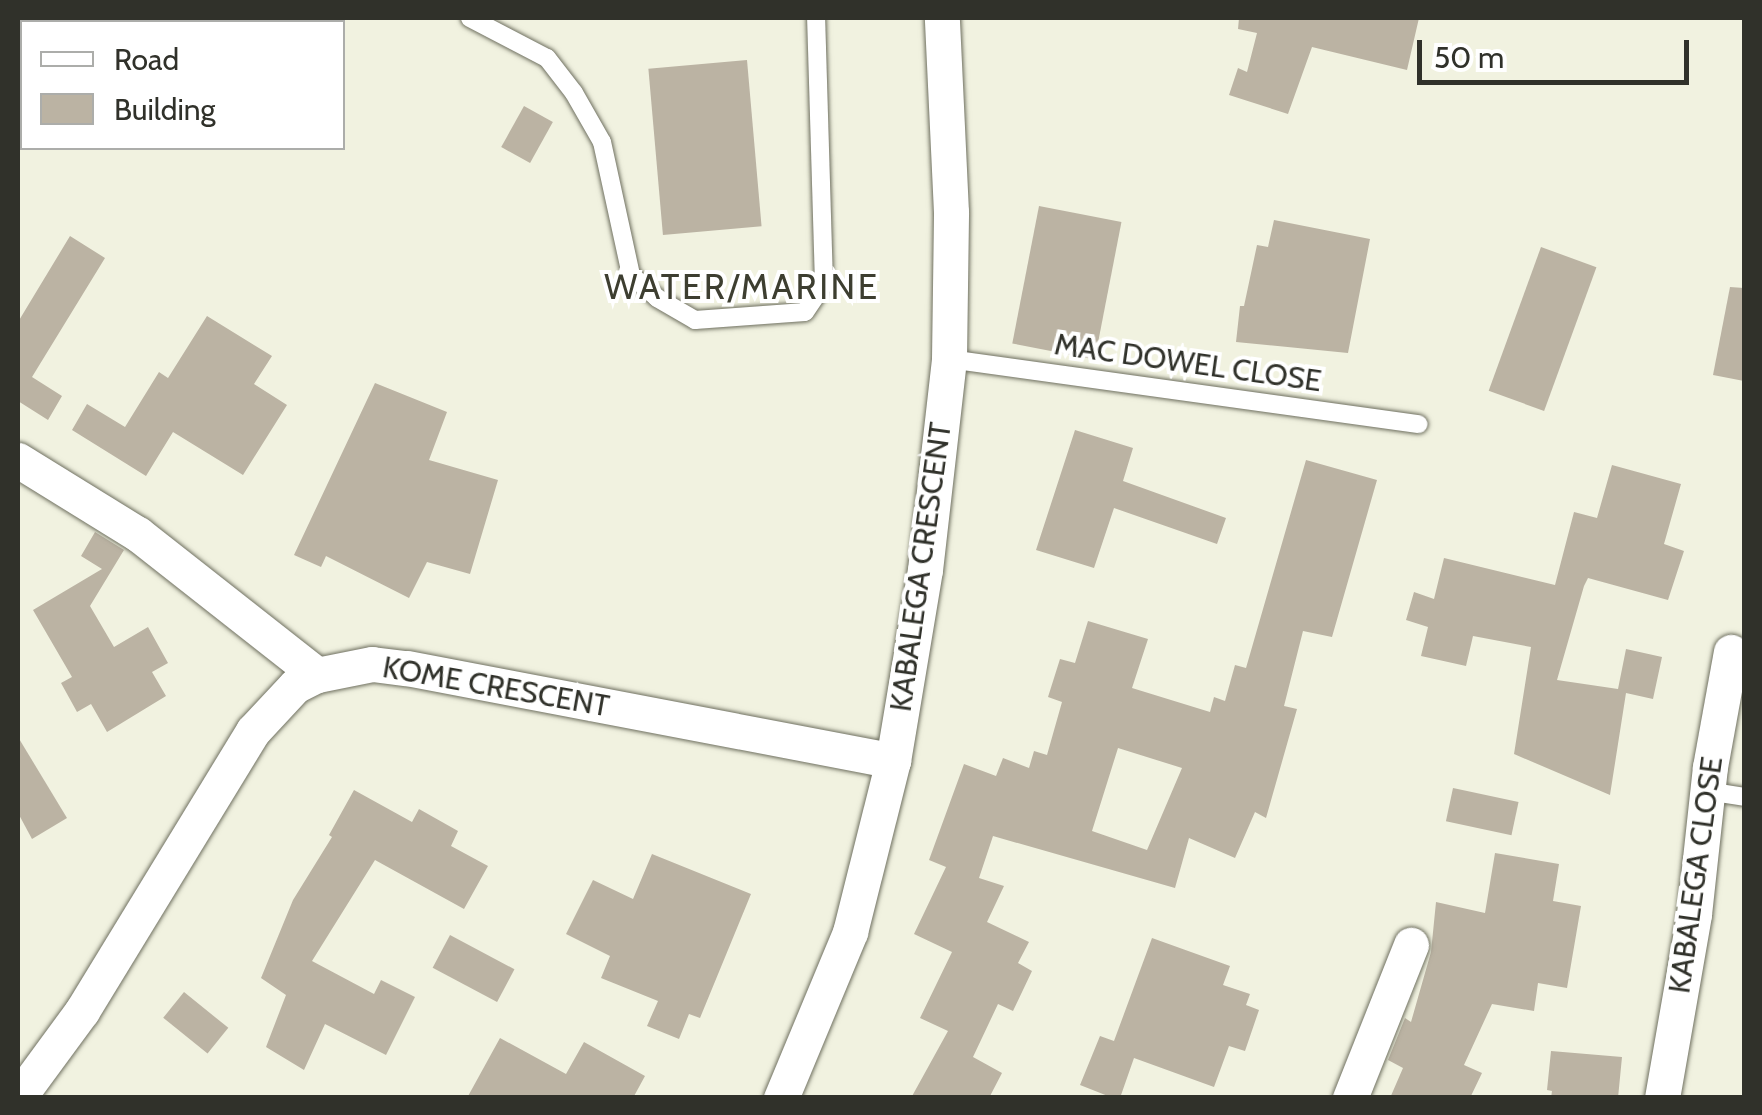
<!DOCTYPE html>
<html>
<head>
<meta charset="utf-8">
<style>
  body { margin:0 }
  #map { position:relative; width:1762px; height:1115px; overflow:hidden; background:#f1f2e0; font-family:Cabin,sans-serif }
  div>[style] { position:absolute }
  [style*='--x'] { left:calc(var(--x)*1px); top:calc(var(--y)*1px); width:calc(var(--w)*1px); rotate:calc(var(--a)*1deg) }
  .building>* { inset:0; background:#bbb3a3; transform-origin:0 0 }
  .roads { filter:drop-shadow(0 0 2px #6f7060) drop-shadow(0 0 2px #6f7060) }
  .service>* { height:18px; margin:-9px; padding:0 9px; transform-origin:9px; border-radius:9px; background:#fff }
  .minor>* { height:35px; margin:-17.5px; padding:0 17.5px; transform-origin:17.5px; border-radius:17.5px; background:#fff }
  span { translate:-50% -50%; white-space:nowrap; text-align:center; line-height:1.15; -webkit-text-stroke:8px #fff; paint-order:stroke }
  .street-label { font-size:30px; color:#30312a }
  .quarter-label { font-size:35px; color:#3d3e30; letter-spacing:2.5px }
  .frame { position:absolute; inset:0; border:20px solid #30312a; pointer-events:none }
  .legend { position:absolute; left:20px; top:20px; width:325px; height:130px; box-sizing:border-box; background:#fff; border:2px solid #acadaa; margin:0; padding:12px 18px; list-style:none; font-size:30px; color:#30312a }
  .legend li { display:flex; align-items:center; gap:20px; height:50px }
  .legend b { width:50px; border:2px solid #acadaa }
  .scale { position:absolute; left:1417px; top:40px; width:272px; height:45px; box-sizing:border-box; border:5px solid #30312a; border-top:0; padding-left:12px; font-size:30px; line-height:35px; white-space:nowrap; color:#30312a; -webkit-text-stroke:8px #fff; paint-order:stroke }
</style>
</head>
<body>
<div id="map">
  <div class="building">
    <div style="clip-path:polygon(1239px 18px,1419px 18px,1407px 70px,1312px 47px,1288px 114px,1229px 95px,1238px 68px,1247px 72px,1257px 33px,1238px 29px)"></div>
    <div style="left:747px;top:60px;width:167px;height:99px;rotate:85deg"></div>
    <div style="left:524px;top:106px;width:33px;height:47px;rotate:29deg"></div>
    <div style="left:1039px;top:206px;width:84px;height:140px;rotate:11deg"></div>
    <div style="clip-path:polygon(1274px 220px,1370px 239px,1348px 353px,1236px 342px,1240px 306px,1244px 306px,1257px 245px,1268px 247px)"></div>
    <div style="clip-path:polygon(70px 236px,105px 258px,32px 377px,62px 396px,48px 420px,18px 401px,18px 322px)"></div>
    <div style="left:1541px;top:247px;width:59px;height:153px;rotate:20deg"></div>
    <div style="clip-path:polygon(1730px 287px,1744px 288px,1744px 381px,1713px 375px)"></div>
    <div style="clip-path:polygon(207px 316px,272px 356px,254px 384px,287px 405px,243px 475px,173px 432px,146px 476px,72px 430px,87px 404px,125px 427px,159px 372px,168px 378px)"></div>
    <div style="clip-path:polygon(375px 383px,447px 412px,429px 460px,498px 480px,470px 574px,427px 562px,409px 598px,326px 556px,321px 567px,294px 555px)"></div>
    <div style="clip-path:polygon(1075px 430px,1133px 448px,1123px 481px,1226px 518px,1217px 544px,1114px 508px,1094px 568px,1036px 550px)"></div>
    <div style="clip-path:polygon(evenodd,1306px 460px,1377px 480px,1332px 637px,1303px 631px,1284px 706px,1297px 709px,1266px 818px,1255px 812px,1235px 858px,1189px 838px,1175px 888px,993px 836px,979px 878px,1004px 886px,987px 922px,1029px 942px,1018px 963px,1032px 971px,1013px 1011px,998px 1004px,973px 1057px,1002px 1073px,989px 1098px,911px 1098px,948px 1031px,920px 1018px,952px 952px,914px 934px,946px 867px,929px 860px,964px 764px,996px 776px,1003px 758px,1029px 768px,1034px 751px,1047px 755px,1062px 702px,1048px 697px,1060px 659px,1075px 663px,1088px 621px,1148px 639px,1132px 688px,1210px 712px,1214px 697px,1225px 701px,1235px 665px,1246px 668px,1306px 460px,1118px 748px,1182px 768px,1147px 850px,1092px 831px,1118px 748px)"></div>
    <div style="clip-path:polygon(1612px 465px,1681px 484px,1664px 544px,1684px 551px,1668px 600px,1588px 578px,1584px 586px,1557px 680px,1618px 689px,1626px 649px,1662px 657px,1653px 699px,1626px 693px,1610px 795px,1514px 754px,1531px 647px,1473px 636px,1466px 666px,1421px 656px,1428px 627px,1406px 620px,1414px 592px,1434px 599px,1444px 558px,1555px 585px,1574px 512px,1597px 518px)"></div>
    <div style="clip-path:polygon(95px 532px,124px 550px,90px 606px,114px 647px,148px 627px,168px 663px,152px 672px,166px 696px,107px 732px,91px 704px,77px 712px,61px 683px,72px 677px,33px 610px,102px 569px,81px 556px)"></div>
    <div style="clip-path:polygon(18px 737px,67px 818px,32px 839px,18px 813px)"></div>
    <div style="left:1453px;top:788px;width:67px;height:34px;rotate:12deg"></div>
    <div style="clip-path:polygon(354px 790px,412px 822px,419px 809px,458px 831px,451px 846px,488px 866px,464px 909px,375px 860px,312px 961px,374px 994px,381px 980px,415px 997px,386px 1055px,325px 1024px,304px 1070px,266px 1047px,286px 995px,261px 978px,293px 900px,332px 837px,329px 835px)"></div>
    <div style="clip-path:polygon(1495px 853px,1559px 864px,1553px 901px,1581px 906px,1567px 988px,1538px 983px,1534px 1011px,1492px 1004px,1464px 1065px,1482px 1073px,1470px 1098px,1390px 1098px,1403px 1068px,1388px 1060px,1405px 1018px,1411px 1022px,1431px 952px,1436px 902px,1485px 913px)"></div>
    <div style="clip-path:polygon(652px 854px,751px 894px,700px 1018px,689px 1014px,679px 1039px,647px 1026px,658px 1001px,601px 978px,610px 956px,566px 934px,593px 880px,633px 899px)"></div>
    <div style="left:450px;top:935px;width:73px;height:37px;rotate:28deg"></div>
    <div style="clip-path:polygon(1152px 938px,1230px 966px,1223px 985px,1250px 994px,1246px 1005px,1259px 1010px,1245px 1051px,1229px 1046px,1214px 1087px,1134px 1058px,1120px 1098px,1113px 1098px,1080px 1085px,1100px 1036px,1114px 1041px)"></div>
    <div style="left:184px;top:992px;width:57px;height:33px;rotate:39deg"></div>
    <div style="clip-path:polygon(500px 1038px,566px 1074px,584px 1042px,645px 1076px,633px 1098px,467px 1098px)"></div>
    <div style="clip-path:polygon(1551px 1051px,1622px 1057px,1618px 1098px,1551px 1098px,1552px 1091px,1547px 1090px)"></div>
  </div>
  <div class="roads">
    <div class="service">
      <div style="--x:470;--y:18;--w:87;--a:27.5"></div>
      <div style="--x:547;--y:58;--w:44;--a:52.4"></div>
      <div style="--x:574;--y:93;--w:56;--a:60.3"></div>
      <div style="--x:602;--y:142;--w:136;--a:77.7"></div>
      <div style="--x:631;--y:275;--w:35;--a:41"></div>
      <div style="--x:657;--y:298;--w:44;--a:30.1"></div>
      <div style="--x:695;--y:320;--w:110;--a:-4.2"></div>
      <div style="--x:805;--y:312;--w:34;--a:-56"></div>
      <div style="--x:824;--y:284;--w:266;--a:-91.7"></div>
      <div style="--x:949;--y:359;--w:474;--a:7.9"></div>
      <div style="--x:1707;--y:791;--w:37;--a:9"></div>
    </div>
    <div class="minor">
      <div style="--x:18;--y:460;--w:141;--a:31.7"></div>
      <div style="--x:138;--y:534;--w:228;--a:38.2"></div>
      <div style="--x:18;--y:1098;--w:108;--a:-53.7"></div>
      <div style="--x:82;--y:1011;--w:328;--a:-58.6"></div>
      <div style="--x:253;--y:731;--w:62;--a:-47"></div>
      <div style="--x:295;--y:686;--w:25;--a:-27"></div>
      <div style="--x:317;--y:675;--w:56;--a:-11.3"></div>
      <div style="--x:372;--y:664;--w:35;--a:7"></div>
      <div style="--x:407;--y:668;--w:495;--a:10.8"></div>
      <div style="--x:781;--y:1098;--w:180;--a:-67.4"></div>
      <div style="--x:850;--y:932;--w:176;--a:-75.9"></div>
      <div style="--x:893;--y:761;--w:194;--a:-80.5"></div>
      <div style="--x:925;--y:570;--w:212;--a:-83.5"></div>
      <div style="--x:949;--y:359;--w:147;--a:-89.2"></div>
      <div style="--x:951;--y:212;--w:194;--a:-92.7"></div>
      <div style="--x:1350;--y:1098;--w:165;--a:-68.3"></div>
      <div style="--x:1662;--y:1098;--w:187;--a:-80.1"></div>
      <div style="--x:1694;--y:914;--w:148;--a:-83.8"></div>
      <div style="--x:1710;--y:767;--w:117;--a:-79.7"></div>
    </div>
  </div>
  <div class="street-label">
    <span style="left:1188px;top:363px;rotate:8deg">MAC DOWEL CLOSE</span>
    <span style="left:921px;top:567px;rotate:-82deg">KABALEGA CRESCENT</span>
    <span style="left:496px;top:687px;rotate:10deg">KOME CRESCENT</span>
    <span style="left:1696px;top:875px;rotate:-82deg">KABALEGA CLOSE</span>
  </div>
  <div class="quarter-label">
    <span style="left:742px;top:287px">WATER/MARINE</span>
  </div>
  <div class="frame"></div>
  <ul class="legend">
  <li><b style="height:12px;background:#fff"></b>Road</li>
  <li><b style="height:28px;background:#bbb3a3"></b>Building</li>
  </ul>
  <div class="scale">50 m</div>
</div>
</body>
</html>
